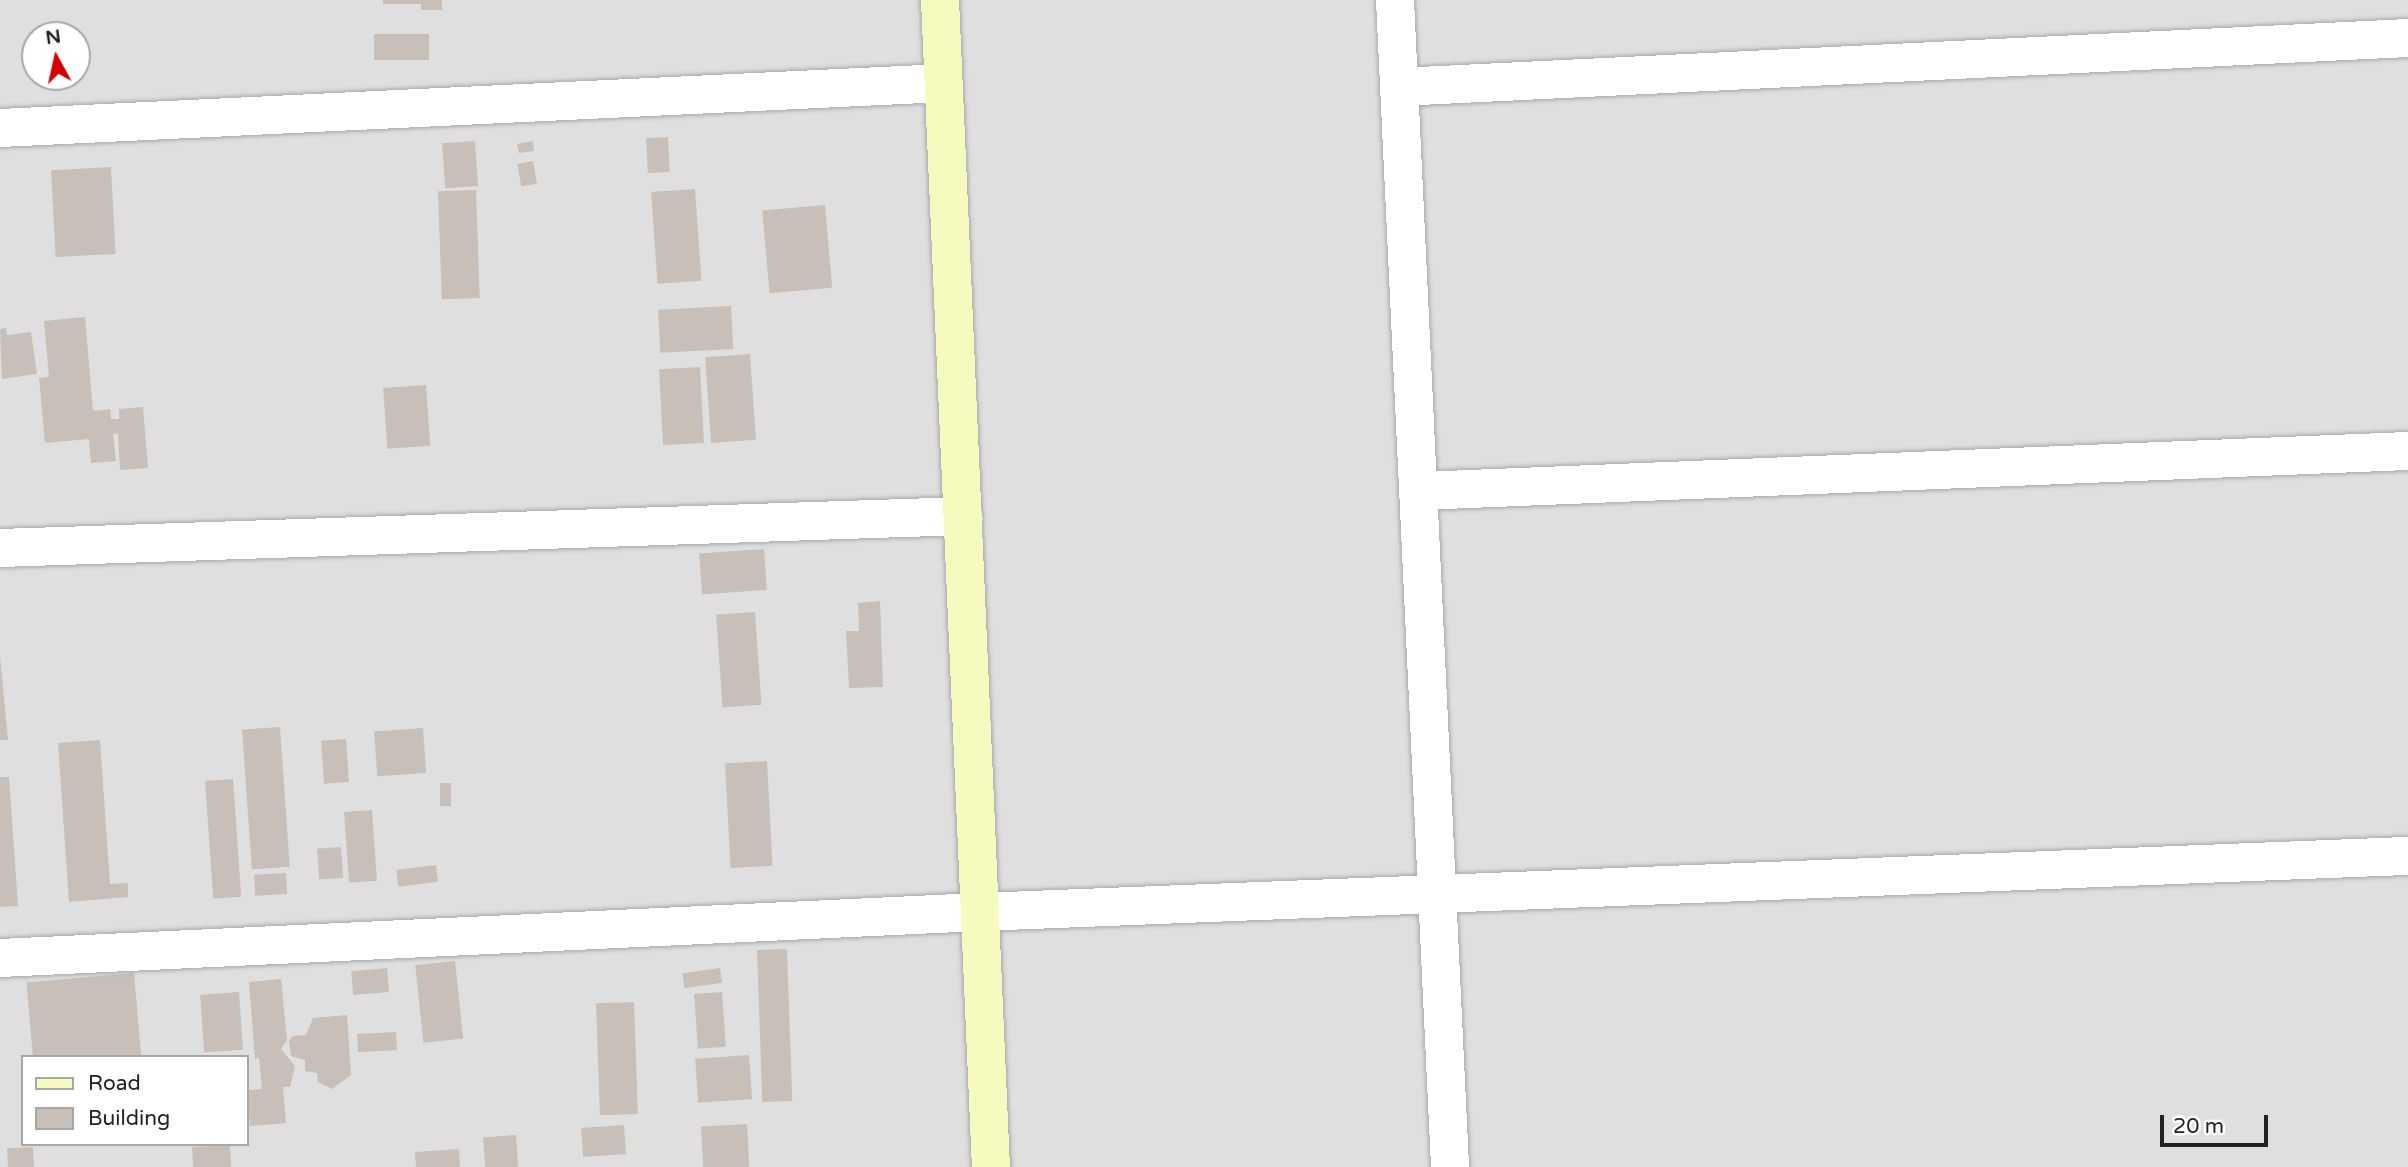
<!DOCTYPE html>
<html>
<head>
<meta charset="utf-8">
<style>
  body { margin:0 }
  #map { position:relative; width:2408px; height:1167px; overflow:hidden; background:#f2efe9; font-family:"Varela Round",sans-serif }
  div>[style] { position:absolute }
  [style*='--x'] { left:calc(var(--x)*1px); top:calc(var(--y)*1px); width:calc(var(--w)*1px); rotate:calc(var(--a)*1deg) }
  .residential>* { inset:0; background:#e0dfdf }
  .building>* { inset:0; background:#c7bfb8; transform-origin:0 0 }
  .roads { filter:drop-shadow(0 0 2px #a9a9a9) drop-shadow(0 0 2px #a9a9a9) }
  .street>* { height:38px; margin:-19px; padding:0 19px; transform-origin:19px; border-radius:19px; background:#fff }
  .secondary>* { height:38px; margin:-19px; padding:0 19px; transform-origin:19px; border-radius:19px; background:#f7fabf }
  span { translate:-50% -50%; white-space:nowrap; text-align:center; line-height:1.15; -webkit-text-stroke:7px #fff; paint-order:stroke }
  .legend { position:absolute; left:21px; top:1055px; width:228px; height:91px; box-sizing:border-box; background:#fff; border:2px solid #a7a7a7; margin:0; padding:9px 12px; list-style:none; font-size:21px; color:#222 }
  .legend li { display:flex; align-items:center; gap:14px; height:35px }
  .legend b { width:35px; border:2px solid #a7a7a7 }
  .north { position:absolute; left:21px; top:21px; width:70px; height:70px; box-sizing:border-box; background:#fff; border:2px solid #a7a7a7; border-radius:50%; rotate:352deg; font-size:19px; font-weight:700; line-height:28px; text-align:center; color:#222 }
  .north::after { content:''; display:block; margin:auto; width:24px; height:32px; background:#d40000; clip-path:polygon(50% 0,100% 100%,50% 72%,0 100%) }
  .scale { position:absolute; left:2160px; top:1115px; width:108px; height:32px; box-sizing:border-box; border:4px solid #222; border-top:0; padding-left:9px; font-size:21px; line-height:24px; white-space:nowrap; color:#222; -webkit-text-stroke:5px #fff; paint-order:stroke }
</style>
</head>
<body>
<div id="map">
  <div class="residential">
    <div style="clip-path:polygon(evenodd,0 0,2408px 0,2408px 1167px,0 1167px,0 0,35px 35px,77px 35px,77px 77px,35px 77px,35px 35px,0 0,23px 1057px,247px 1057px,247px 1144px,23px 1144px,23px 1057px)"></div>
  </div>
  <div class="building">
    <div style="clip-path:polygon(383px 0,442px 0,442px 10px,421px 10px,421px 4px,383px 4px)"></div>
    <div style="left:429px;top:34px;width:26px;height:55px;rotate:90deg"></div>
    <div style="left:668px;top:137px;width:35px;height:22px;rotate:87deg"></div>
    <div style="left:475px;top:141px;width:45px;height:33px;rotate:86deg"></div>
    <div style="clip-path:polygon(533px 141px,534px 151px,519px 153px,517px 144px)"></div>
    <div style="left:533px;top:161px;width:23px;height:16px;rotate:80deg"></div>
    <div style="left:111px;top:167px;width:87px;height:60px;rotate:87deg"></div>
    <div style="left:695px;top:189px;width:92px;height:44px;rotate:86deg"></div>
    <div style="left:476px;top:190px;width:108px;height:38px;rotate:88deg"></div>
    <div style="left:825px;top:205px;width:83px;height:63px;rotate:85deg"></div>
    <div style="left:731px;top:306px;width:43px;height:73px;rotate:87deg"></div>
    <div style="clip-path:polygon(85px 317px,93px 411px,110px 409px,111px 419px,119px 419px,119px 409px,143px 407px,148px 468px,120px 470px,118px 433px,113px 434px,116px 461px,91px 463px,89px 439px,45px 443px,39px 378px,49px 377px,44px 321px)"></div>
    <div style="clip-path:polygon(6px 328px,7px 335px,31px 332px,37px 374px,2px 379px,0 329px)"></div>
    <div style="left:750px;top:354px;width:86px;height:45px;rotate:86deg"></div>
    <div style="left:700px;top:367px;width:76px;height:41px;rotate:87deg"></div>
    <div style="left:426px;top:385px;width:61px;height:43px;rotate:86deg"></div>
    <div style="left:764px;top:549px;width:41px;height:65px;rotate:86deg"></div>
    <div style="clip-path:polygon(880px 601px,883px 687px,849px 688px,846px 631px,859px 631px,858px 603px)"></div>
    <div style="left:755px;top:612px;width:93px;height:39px;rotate:86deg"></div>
    <div style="clip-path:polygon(0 656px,8px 740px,0 740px)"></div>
    <div style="left:280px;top:727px;width:140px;height:38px;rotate:86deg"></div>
    <div style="left:423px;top:728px;width:45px;height:49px;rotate:86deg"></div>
    <div style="left:346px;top:739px;width:43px;height:25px;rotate:86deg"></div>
    <div style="clip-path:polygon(100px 740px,110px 884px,128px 883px,128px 897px,69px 902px,58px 743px)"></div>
    <div style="left:767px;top:761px;width:105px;height:42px;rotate:87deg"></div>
    <div style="clip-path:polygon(0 777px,9px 777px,18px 906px,0 907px)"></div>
    <div style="left:233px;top:779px;width:118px;height:28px;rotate:86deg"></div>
    <div style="left:440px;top:783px;width:11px;height:23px"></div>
    <div style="left:372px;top:810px;width:71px;height:28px;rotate:86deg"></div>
    <div style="left:341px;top:847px;width:31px;height:24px;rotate:86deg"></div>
    <div style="left:436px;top:865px;width:17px;height:40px;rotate:83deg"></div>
    <div style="left:286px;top:873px;width:21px;height:32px;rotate:87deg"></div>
    <div style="left:787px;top:949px;width:152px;height:30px;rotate:88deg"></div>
    <div style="left:455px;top:961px;width:78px;height:40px;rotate:84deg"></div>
    <div style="left:387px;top:968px;width:24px;height:36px;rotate:85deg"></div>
    <div style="left:720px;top:968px;width:15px;height:38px;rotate:82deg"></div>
    <div style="left:134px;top:973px;width:84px;height:108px;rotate:85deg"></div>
    <div style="clip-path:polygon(281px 979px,287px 1040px,281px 1049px,295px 1066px,290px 1087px,283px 1087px,286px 1123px,250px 1126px,247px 1090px,262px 1089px,259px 1058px,255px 1059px,249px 982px)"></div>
    <div style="left:239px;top:992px;width:58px;height:39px;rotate:86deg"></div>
    <div style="left:722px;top:992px;width:55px;height:28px;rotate:86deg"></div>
    <div style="left:634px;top:1002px;width:112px;height:38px;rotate:88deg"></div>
    <div style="clip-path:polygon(347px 1015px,351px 1075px,332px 1089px,318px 1082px,317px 1073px,305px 1071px,305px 1060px,291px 1056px,289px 1041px,293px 1036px,306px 1035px,313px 1018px)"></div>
    <div style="left:396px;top:1032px;width:18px;height:39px;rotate:87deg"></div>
    <div style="left:749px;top:1055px;width:44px;height:54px;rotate:86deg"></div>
    <div style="left:747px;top:1124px;width:43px;height:46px;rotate:87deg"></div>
    <div style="left:624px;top:1125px;width:29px;height:43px;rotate:86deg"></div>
    <div style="left:516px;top:1135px;width:32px;height:33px;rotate:86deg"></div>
    <div style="left:230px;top:1145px;width:22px;height:38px;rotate:87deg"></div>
    <div style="left:33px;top:1147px;width:20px;height:26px;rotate:87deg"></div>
    <div style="clip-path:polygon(459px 1149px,460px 1167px,416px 1167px,415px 1152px)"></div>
  </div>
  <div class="roads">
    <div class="street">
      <div style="--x:1395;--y:0;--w:1168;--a:87.3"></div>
      <div style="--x:1399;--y:87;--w:1010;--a:-2.78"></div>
      <div style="--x:0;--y:128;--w:944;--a:-2.73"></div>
      <div style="--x:1420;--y:491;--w:989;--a:-2.32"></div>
      <div style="--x:0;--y:548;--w:964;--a:-1.9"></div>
      <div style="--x:0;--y:958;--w:981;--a:-2.69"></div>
      <div style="--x:980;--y:912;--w:1429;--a:-2.25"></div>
    </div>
    <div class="secondary">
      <div style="--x:940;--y:0;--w:1168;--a:87.5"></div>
    </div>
  </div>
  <ul class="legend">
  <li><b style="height:9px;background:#f7fabf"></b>Road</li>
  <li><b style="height:19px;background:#c7bfb8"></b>Building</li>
  </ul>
  <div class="north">N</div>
  <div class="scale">20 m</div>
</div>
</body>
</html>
